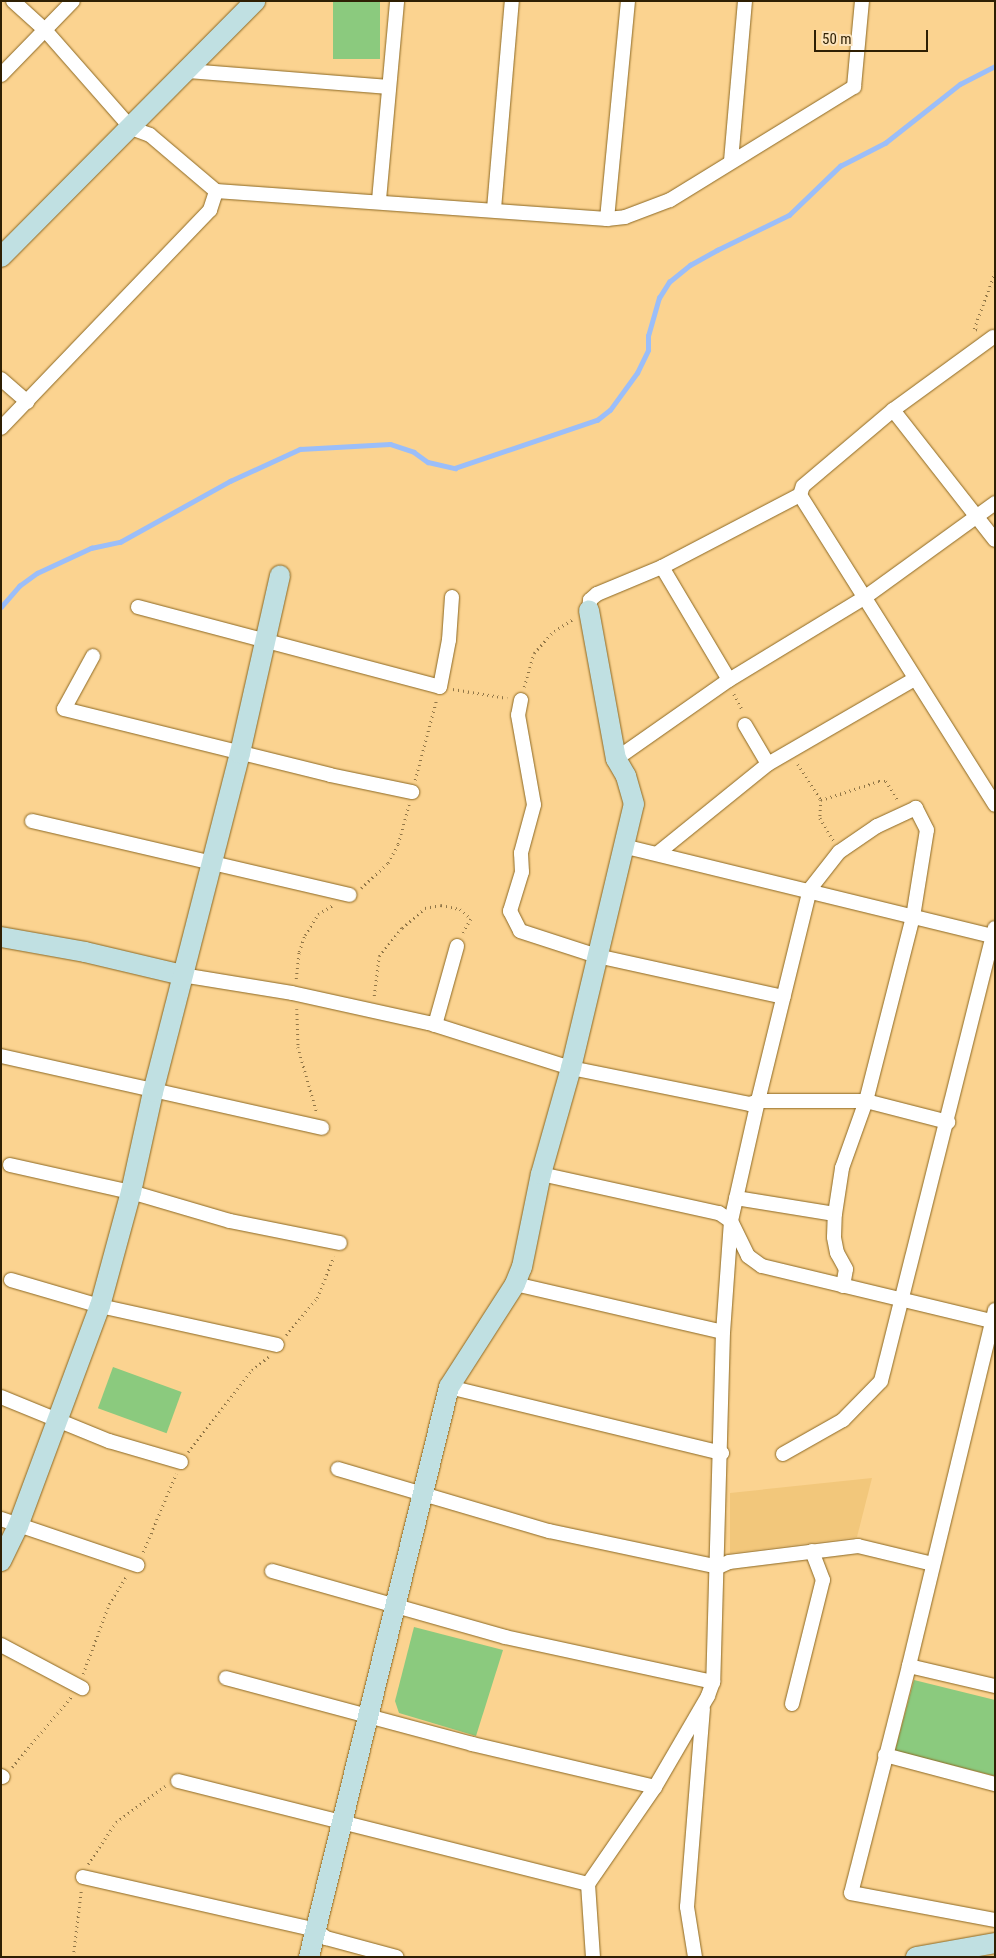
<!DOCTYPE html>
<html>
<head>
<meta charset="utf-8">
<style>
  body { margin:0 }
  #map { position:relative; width:996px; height:1958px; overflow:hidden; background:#fbd390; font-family:"Roboto Condensed",sans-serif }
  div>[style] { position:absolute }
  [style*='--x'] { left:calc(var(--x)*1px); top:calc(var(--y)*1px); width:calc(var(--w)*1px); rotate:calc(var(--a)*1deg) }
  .built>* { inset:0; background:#f2c77b }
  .green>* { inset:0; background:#8bca7e; transform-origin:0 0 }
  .stream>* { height:4.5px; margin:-2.25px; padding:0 2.25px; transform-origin:2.25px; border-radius:2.25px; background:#9bbef9 }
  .path>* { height:2.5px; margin-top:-1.25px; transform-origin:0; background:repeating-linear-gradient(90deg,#917647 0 1px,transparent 0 5px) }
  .roads { filter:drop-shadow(0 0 1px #8c6823) drop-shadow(0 0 1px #8c6823) }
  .street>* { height:14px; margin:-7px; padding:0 7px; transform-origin:7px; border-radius:7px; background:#fff }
  .secondary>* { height:20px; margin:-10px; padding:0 10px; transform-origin:10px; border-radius:10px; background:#c0e0e2 }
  span { translate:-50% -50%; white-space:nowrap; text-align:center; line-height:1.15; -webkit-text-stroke:5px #fbe3bc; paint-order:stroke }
  .frame { position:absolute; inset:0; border:2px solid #2e1f03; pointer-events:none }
  .scale { position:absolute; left:814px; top:30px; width:114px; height:22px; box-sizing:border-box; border:2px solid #2e1f03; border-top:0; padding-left:6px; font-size:15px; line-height:18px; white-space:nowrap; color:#2e1f03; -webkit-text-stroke:4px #fbe3bc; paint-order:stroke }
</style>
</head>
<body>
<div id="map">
  <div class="built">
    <div style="clip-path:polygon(872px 1478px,857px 1537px,730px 1553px,730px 1493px)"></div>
  </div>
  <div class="green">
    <div style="left:333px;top:1px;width:47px;height:58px"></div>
    <div style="left:113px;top:1367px;width:73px;height:44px;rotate:20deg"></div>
    <div style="clip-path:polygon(414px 1627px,503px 1650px,476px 1736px,399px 1713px,395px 1701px)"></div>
    <div style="clip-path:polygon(914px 1680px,995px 1700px,995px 1776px,895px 1751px)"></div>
  </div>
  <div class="stream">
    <div style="--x:1;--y:607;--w:28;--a:-49"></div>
    <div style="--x:19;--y:586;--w:22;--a:-36"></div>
    <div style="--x:37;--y:573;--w:60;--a:-24.8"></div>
    <div style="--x:91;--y:548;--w:30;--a:-12"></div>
    <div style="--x:120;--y:542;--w:126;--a:-29"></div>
    <div style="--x:230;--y:481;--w:77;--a:-24.6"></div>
    <div style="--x:300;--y:449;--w:90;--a:-3.2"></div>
    <div style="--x:390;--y:444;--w:25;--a:18"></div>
    <div style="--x:414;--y:452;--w:17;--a:36"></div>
    <div style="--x:428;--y:462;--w:28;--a:13"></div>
    <div style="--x:455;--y:468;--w:150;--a:-18.7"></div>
    <div style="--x:597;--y:420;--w:16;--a:-38"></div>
    <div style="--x:610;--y:410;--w:46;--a:-53.9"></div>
    <div style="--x:637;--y:373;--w:25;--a:-64"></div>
    <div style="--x:648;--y:350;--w:14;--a:-90"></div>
    <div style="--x:648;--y:336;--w:40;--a:-74"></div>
    <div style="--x:659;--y:298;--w:19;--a:-58"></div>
    <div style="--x:669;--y:282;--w:27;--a:-39"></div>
    <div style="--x:690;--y:265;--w:31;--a:-29"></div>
    <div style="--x:717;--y:250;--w:80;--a:-25.9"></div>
    <div style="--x:789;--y:215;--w:71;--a:-43.9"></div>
    <div style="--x:840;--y:166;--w:51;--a:-27.1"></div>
    <div style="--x:885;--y:143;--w:95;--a:-38.2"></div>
    <div style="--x:960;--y:84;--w:39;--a:-27"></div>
  </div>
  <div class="path">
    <div style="--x:977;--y:330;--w:3;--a:-162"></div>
    <div style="--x:974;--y:329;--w:61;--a:-69.8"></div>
    <div style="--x:524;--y:687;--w:35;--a:-74"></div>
    <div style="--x:534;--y:653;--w:30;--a:-48"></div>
    <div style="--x:554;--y:631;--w:22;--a:-32"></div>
    <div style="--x:453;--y:689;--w:55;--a:9.5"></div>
    <div style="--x:734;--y:694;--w:19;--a:62"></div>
    <div style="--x:798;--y:764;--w:43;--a:57.4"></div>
    <div style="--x:821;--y:800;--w:18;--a:93"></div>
    <div style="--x:820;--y:818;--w:26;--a:59"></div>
    <div style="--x:415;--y:780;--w:82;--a:-75.1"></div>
    <div style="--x:821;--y:800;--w:61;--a:-18.1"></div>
    <div style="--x:879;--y:781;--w:7;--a:0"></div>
    <div style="--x:886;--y:781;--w:22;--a:58"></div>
    <div style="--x:361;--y:888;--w:37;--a:-43"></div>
    <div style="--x:388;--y:863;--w:21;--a:-62"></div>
    <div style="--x:398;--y:844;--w:41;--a:-74.6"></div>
    <div style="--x:296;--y:979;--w:27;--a:-84"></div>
    <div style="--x:299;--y:952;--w:18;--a:-71"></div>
    <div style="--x:305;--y:935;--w:25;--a:-58"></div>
    <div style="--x:318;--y:914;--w:17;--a:-31"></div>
    <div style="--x:374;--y:996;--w:40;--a:-82.9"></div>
    <div style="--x:379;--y:956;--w:36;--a:-51"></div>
    <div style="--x:402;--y:928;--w:30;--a:-41"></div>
    <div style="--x:425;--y:908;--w:16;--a:-11"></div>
    <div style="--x:441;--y:905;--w:19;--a:12"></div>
    <div style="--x:460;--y:909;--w:15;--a:42"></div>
    <div style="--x:471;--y:919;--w:16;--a:120"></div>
    <div style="--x:297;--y:1009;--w:38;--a:88"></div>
    <div style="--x:298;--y:1047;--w:69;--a:73.9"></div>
    <div style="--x:286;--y:1335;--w:48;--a:-50"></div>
    <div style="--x:317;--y:1298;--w:45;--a:-68"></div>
    <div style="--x:188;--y:1452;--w:104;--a:-52"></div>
    <div style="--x:252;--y:1370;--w:21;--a:-39"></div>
    <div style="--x:143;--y:1552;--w:85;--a:-67.1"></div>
    <div style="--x:83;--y:1674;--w:75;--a:-69.6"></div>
    <div style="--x:109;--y:1604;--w:32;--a:-58"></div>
    <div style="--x:12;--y:1767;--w:92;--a:-49.9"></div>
    <div style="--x:88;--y:1864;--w:50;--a:-56.3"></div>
    <div style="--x:116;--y:1822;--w:61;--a:-36.3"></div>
    <div style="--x:73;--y:1957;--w:66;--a:-83.1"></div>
  </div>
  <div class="roads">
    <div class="street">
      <div style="--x:13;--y:1;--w:43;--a:42.2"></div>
      <div style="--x:45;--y:30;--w:130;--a:48.7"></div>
      <div style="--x:131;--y:128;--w:20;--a:20"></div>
      <div style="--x:150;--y:135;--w:87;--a:40.3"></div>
      <div style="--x:216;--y:191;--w:392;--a:4.1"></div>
      <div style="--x:607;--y:219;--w:18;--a:-6"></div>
      <div style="--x:625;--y:217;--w:48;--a:-20.7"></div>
      <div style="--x:670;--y:200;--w:216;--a:-31.6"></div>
      <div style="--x:854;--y:87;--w:86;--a:-84.7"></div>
      <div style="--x:189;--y:71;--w:200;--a:4.6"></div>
      <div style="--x:1;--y:75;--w:103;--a:-45.8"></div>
      <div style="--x:731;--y:161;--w:161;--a:-85"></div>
      <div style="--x:379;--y:200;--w:200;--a:-84.8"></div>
      <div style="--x:494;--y:209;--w:209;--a:-85.1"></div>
      <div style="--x:607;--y:219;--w:219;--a:-84.5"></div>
      <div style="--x:1;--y:379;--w:35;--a:41"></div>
      <div style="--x:893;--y:410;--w:165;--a:51.9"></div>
      <div style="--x:1;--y:428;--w:302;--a:-46.2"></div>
      <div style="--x:210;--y:210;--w:20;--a:-72"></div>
      <div style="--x:800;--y:495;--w:366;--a:57.8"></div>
      <div style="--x:662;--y:567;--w:131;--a:59.3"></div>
      <div style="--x:138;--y:607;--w:312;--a:14.8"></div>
      <div style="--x:440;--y:687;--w:48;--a:-79.2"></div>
      <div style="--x:449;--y:640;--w:43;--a:-86"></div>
      <div style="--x:589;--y:610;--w:10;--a:-84"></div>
      <div style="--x:590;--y:600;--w:9;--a:-41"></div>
      <div style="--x:597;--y:594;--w:70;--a:-22.6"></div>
      <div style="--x:662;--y:567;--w:156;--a:-27.6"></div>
      <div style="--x:800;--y:495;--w:9;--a:-72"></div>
      <div style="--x:803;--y:486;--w:118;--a:-40.2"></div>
      <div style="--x:893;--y:410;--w:124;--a:-36.1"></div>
      <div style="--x:93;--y:656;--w:60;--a:118.7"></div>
      <div style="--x:64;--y:709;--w:274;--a:13.9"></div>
      <div style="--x:330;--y:775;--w:84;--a:11.7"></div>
      <div style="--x:521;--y:700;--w:15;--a:101"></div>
      <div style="--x:518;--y:715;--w:91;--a:79.9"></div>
      <div style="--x:534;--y:805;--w:50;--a:105.2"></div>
      <div style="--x:521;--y:853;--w:19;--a:87"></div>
      <div style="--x:522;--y:872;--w:41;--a:107.1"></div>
      <div style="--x:510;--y:911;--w:22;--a:63"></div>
      <div style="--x:520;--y:931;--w:81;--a:18"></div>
      <div style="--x:597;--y:956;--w:191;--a:12.4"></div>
      <div style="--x:745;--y:725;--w:45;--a:59.5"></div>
      <div style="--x:616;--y:759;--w:138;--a:-35"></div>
      <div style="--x:729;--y:680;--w:158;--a:-31.3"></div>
      <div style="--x:864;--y:598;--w:162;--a:-35.9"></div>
      <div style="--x:32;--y:821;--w:326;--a:13.1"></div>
      <div style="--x:623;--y:846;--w:383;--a:13.7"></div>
      <div style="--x:658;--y:853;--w:141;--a:-39"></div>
      <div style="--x:768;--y:764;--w:168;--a:-30.1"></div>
      <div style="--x:182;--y:975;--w:111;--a:9.3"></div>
      <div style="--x:292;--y:993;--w:140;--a:12.4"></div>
      <div style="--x:429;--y:1023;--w:149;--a:17.6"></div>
      <div style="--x:571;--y:1068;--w:183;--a:11.4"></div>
      <div style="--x:750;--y:1104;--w:9;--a:-21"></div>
      <div style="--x:758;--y:1101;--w:108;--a:0"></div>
      <div style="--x:866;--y:1101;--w:190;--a:-75.7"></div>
      <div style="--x:913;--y:917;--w:88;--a:-80.9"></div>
      <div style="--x:927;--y:830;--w:25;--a:-117"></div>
      <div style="--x:916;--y:808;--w:43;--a:155.2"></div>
      <div style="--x:877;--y:826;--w:46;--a:145.6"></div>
      <div style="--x:839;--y:852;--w:47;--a:128.1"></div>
      <div style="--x:810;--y:889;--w:218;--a:103.8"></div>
      <div style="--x:758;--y:1101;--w:123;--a:102.7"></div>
      <div style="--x:731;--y:1221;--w:111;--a:94.1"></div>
      <div style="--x:723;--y:1332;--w:350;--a:91.6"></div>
      <div style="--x:713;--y:1682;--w:15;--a:110"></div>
      <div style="--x:708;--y:1696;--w:105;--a:120.2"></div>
      <div style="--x:655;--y:1787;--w:118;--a:124.6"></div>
      <div style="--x:588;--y:1884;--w:73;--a:86.1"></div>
      <div style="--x:435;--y:1025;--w:82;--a:-74.4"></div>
      <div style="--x:1;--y:1056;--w:329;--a:12.6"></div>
      <div style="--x:10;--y:1165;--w:124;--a:12.6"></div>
      <div style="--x:131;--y:1192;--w:103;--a:16.3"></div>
      <div style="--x:230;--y:1221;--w:112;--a:11.3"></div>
      <div style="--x:541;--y:1174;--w:182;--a:12.4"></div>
      <div style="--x:719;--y:1213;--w:14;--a:34"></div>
      <div style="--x:731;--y:1221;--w:39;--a:64"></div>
      <div style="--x:748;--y:1256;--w:17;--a:36"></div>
      <div style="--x:762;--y:1266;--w:240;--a:13.5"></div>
      <div style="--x:736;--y:1198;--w:100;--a:9.2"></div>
      <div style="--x:11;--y:1280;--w:93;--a:16.3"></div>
      <div style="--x:100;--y:1306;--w:181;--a:12.4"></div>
      <div style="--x:515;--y:1284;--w:213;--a:13"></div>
      <div style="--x:843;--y:1286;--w:17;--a:-80"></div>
      <div style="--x:846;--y:1269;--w:18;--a:-119"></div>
      <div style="--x:837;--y:1253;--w:16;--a:-101"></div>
      <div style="--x:834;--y:1237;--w:23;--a:-88"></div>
      <div style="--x:835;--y:1214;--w:47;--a:-81.3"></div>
      <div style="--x:842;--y:1168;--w:71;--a:-70.3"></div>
      <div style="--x:866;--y:1101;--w:85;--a:14.4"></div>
      <div style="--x:995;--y:1310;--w:366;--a:103.6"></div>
      <div style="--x:909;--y:1666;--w:234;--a:104.3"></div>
      <div style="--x:851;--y:1893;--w:147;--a:10.6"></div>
      <div style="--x:449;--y:1387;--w:281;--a:13.6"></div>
      <div style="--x:1;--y:1397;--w:117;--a:22.2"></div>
      <div style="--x:109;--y:1441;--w:75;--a:16.3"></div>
      <div style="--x:783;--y:1454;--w:69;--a:-29.5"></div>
      <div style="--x:843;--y:1420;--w:54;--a:-45.7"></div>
      <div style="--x:881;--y:1381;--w:467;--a:-75.9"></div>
      <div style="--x:338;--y:1469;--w:220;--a:16.4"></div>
      <div style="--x:549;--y:1531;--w:173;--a:12"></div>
      <div style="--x:718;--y:1567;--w:12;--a:-24"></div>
      <div style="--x:729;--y:1562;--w:130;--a:-7.1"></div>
      <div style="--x:858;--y:1546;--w:77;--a:13.5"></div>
      <div style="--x:1;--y:1519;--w:144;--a:18.7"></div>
      <div style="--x:272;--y:1571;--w:242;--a:15.8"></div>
      <div style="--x:505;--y:1637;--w:213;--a:12.2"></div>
      <div style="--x:1;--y:1645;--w:92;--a:28"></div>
      <div style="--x:909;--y:1666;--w:88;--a:13.1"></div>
      <div style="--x:226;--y:1678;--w:255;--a:15"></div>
      <div style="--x:472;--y:1744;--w:188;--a:13.2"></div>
      <div style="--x:792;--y:1704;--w:128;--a:-76"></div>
      <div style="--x:823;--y:1580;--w:31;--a:-111"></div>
      <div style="--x:885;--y:1755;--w:114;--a:14.8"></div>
      <div style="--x:1;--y:1776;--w:2;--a:27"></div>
      <div style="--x:178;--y:1781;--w:423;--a:14.1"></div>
      <div style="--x:83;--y:1877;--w:239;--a:12.8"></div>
      <div style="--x:316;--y:1930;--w:13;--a:39"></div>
      <div style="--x:326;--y:1938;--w:73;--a:15"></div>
      <div style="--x:695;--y:1957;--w:51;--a:-99.1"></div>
      <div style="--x:687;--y:1907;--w:199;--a:-85.4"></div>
    </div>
    <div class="secondary">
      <div style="--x:1;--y:257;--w:361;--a:-45.2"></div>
      <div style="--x:1;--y:937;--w:85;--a:10.1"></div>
      <div style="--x:85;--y:952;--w:100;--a:13.3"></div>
      <div style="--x:1;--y:1561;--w:39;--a:-64"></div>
      <div style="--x:18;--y:1526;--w:235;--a:-69.6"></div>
      <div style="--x:100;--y:1306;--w:118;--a:-74.8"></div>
      <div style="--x:131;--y:1192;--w:102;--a:-77.6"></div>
      <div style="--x:153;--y:1092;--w:350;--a:-75.6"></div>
      <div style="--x:240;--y:753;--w:182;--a:-77.3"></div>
      <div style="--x:309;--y:1957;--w:587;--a:-76.2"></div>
      <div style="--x:449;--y:1387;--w:122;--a:-57.3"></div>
      <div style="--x:515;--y:1284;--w:18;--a:-68"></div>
      <div style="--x:522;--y:1267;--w:95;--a:-78.5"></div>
      <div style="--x:541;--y:1174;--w:110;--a:-74.2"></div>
      <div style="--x:571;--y:1068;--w:271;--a:-76.6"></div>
      <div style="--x:634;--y:804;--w:29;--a:-106"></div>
      <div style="--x:626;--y:776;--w:20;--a:-120"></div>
      <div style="--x:616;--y:759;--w:151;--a:-100.3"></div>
      <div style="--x:916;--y:1957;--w:80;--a:-10"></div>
    </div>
  </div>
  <div class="frame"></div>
  <div class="scale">50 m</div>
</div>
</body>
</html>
